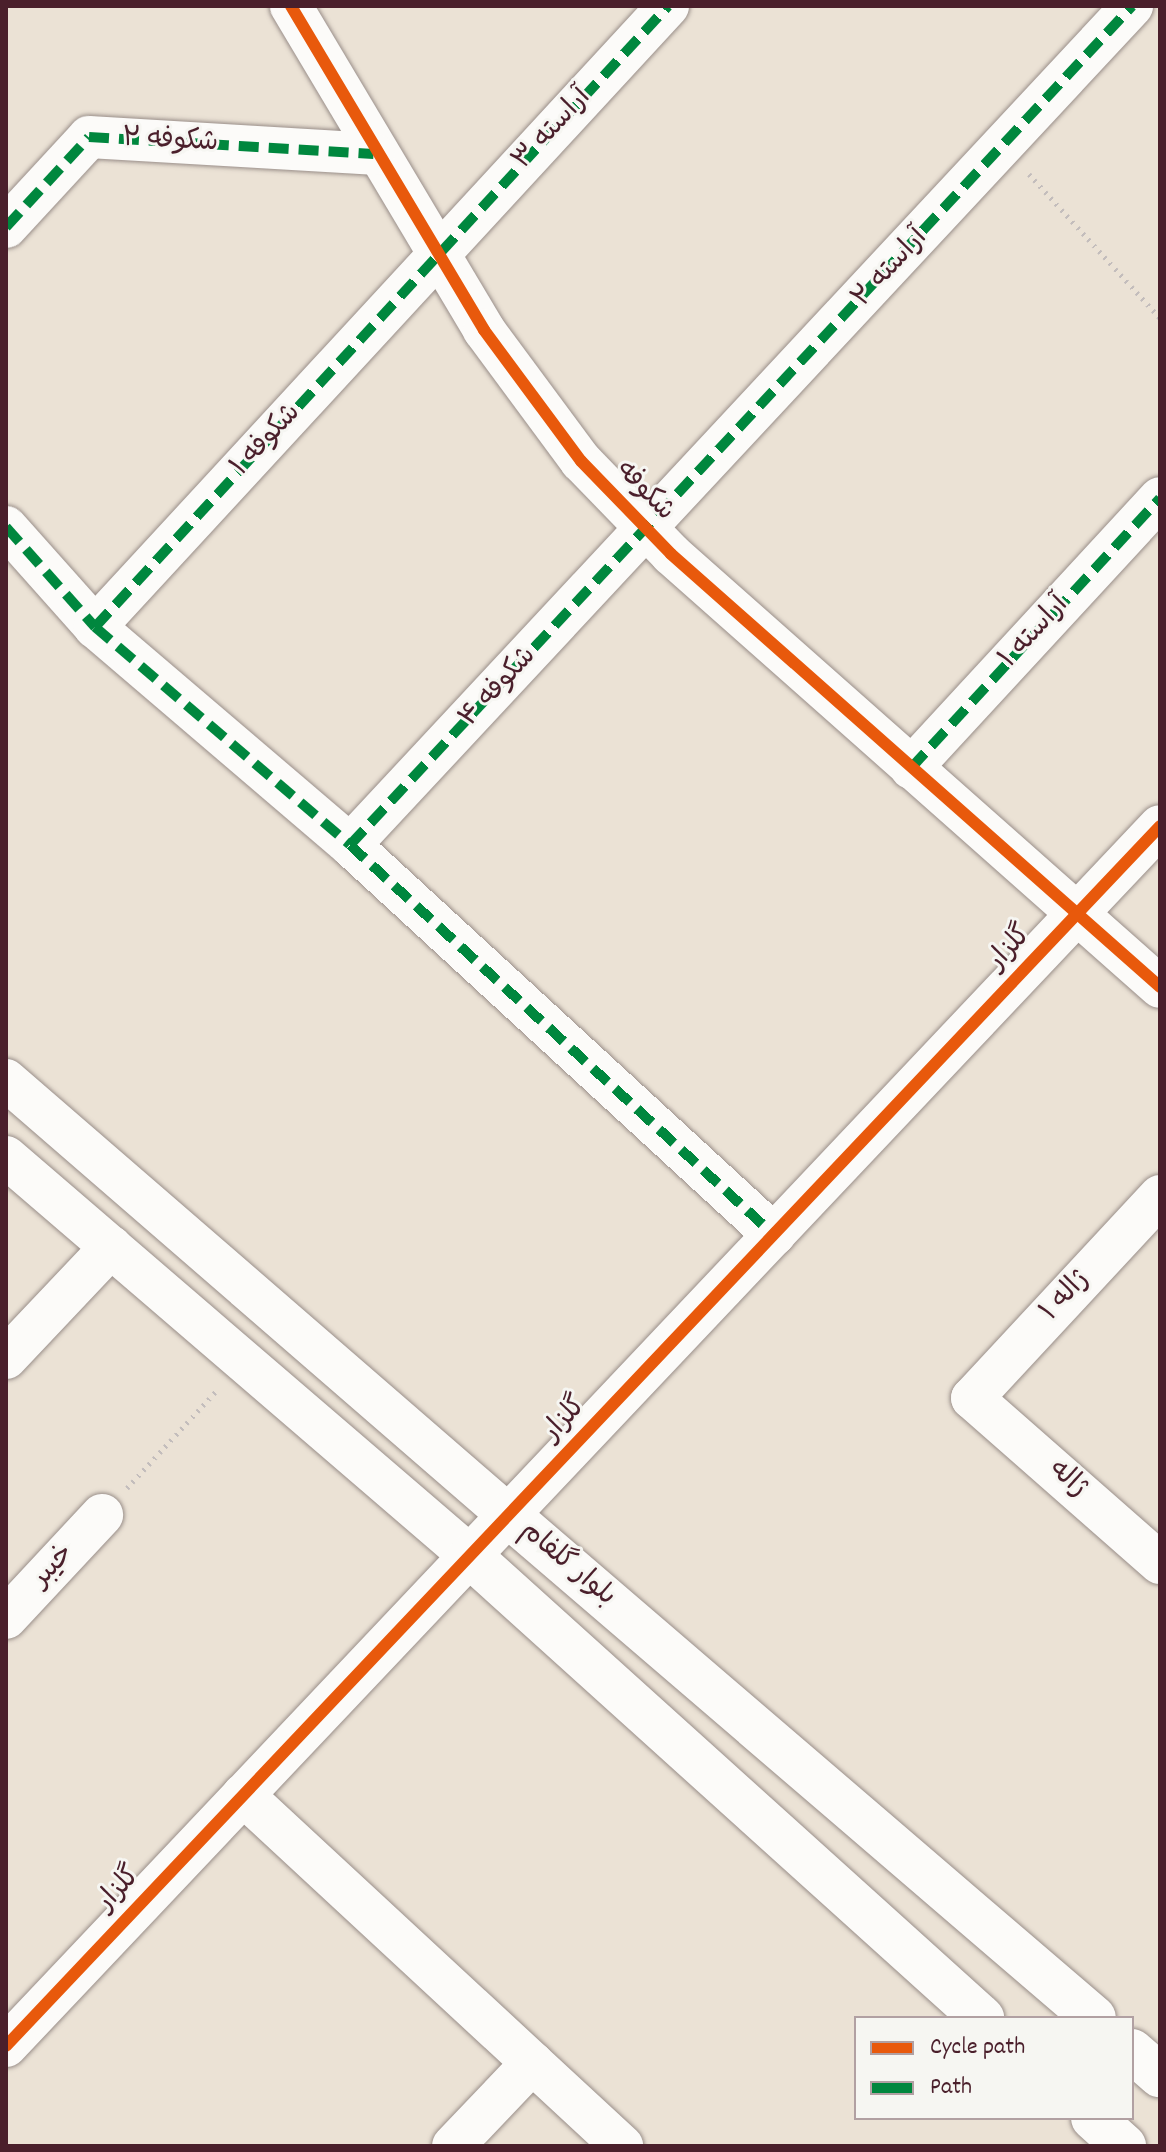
<!DOCTYPE html>
<html>
<head>
<meta charset="utf-8">
<style>
  body { margin:0 }
  #map { position:relative; width:1166px; height:2152px; overflow:hidden; background:#ebe2d5; font-family:Dekko,"Playpen Sans Arabic",sans-serif }
  div>[style] { position:absolute }
  [style*='--x'] { left:calc(var(--x)*1px); top:calc(var(--y)*1px); width:calc(var(--w)*1px); rotate:calc(var(--a)*1deg) }
  .path>* { height:5px; margin-top:-2.5px; transform-origin:0; background:repeating-linear-gradient(90deg,#c3bdbc 0 2px,transparent 0 8px) }
  .roads { filter:drop-shadow(0 0 2px #998e89) drop-shadow(0 0 2px #998e89) }
  .minor>* { height:42px; margin:-21px; padding:0 21px; transform-origin:21px; border-radius:21px; background:#fcfbf9 }
  .major>* { height:44px; margin:-22px; padding:0 22px; transform-origin:22px; border-radius:22px; background:#fcfbf9 }
  .quiet>* { height:10px; margin-top:-5px; transform-origin:0; background:repeating-linear-gradient(90deg,#00873e 0 20px,transparent 0 30px) }
  .cycleway>* { height:12px; margin:-6px; padding:0 6px; transform-origin:6px; border-radius:6px; background:#e8590c }
  span { translate:-50% -50%; white-space:nowrap; text-align:center; line-height:1.15; -webkit-text-stroke:6px #f6f6f2; paint-order:stroke }
  .street-label { font-size:28px; color:#4a1f2b }
  .frame { position:absolute; inset:0; border:8px solid #4a1f2b; pointer-events:none }
  .legend { position:absolute; left:854px; top:2016px; width:280px; height:104px; box-sizing:border-box; background:#f6f6f2; border:2px solid #b1a0a2; margin:0; padding:10px 14px; list-style:none; font-size:24px; color:#4a1f2b }
  .legend li { display:flex; align-items:center; gap:16px; height:40px }
  .legend b { width:40px; border:2px solid #b1a0a2 }
</style>
</head>
<body>
<div id="map">
  <div class="path">
    <div style="--x:1029;--y:174;--w:195;--a:47.7"></div>
    <div style="--x:127;--y:1488;--w:134;--a:-47.4"></div>
  </div>
  <div class="roads">
    <div class="minor">
      <div style="--x:291;--y:6;--w:377;--a:59.2"></div>
      <div style="--x:484;--y:330;--w:163;--a:53.5"></div>
      <div style="--x:581;--y:461;--w:129;--a:45.9"></div>
      <div style="--x:671;--y:554;--w:653;--a:41.52"></div>
      <div style="--x:6;--y:227;--w:122;--a:-47.3"></div>
      <div style="--x:89;--y:137;--w:285;--a:3.4"></div>
      <div style="--x:6;--y:527;--w:134;--a:48.3"></div>
      <div style="--x:95;--y:627;--w:335;--a:40.5"></div>
      <div style="--x:350;--y:845;--w:576;--a:42.61"></div>
      <div style="--x:95;--y:627;--w:845;--a:-47.3"></div>
      <div style="--x:911;--y:768;--w:367;--a:-47.3"></div>
      <div style="--x:350;--y:845;--w:1147;--a:-47.01"></div>
      <div style="--x:6;--y:1080;--w:664;--a:40.91"></div>
      <div style="--x:6;--y:1157;--w:612;--a:40.69"></div>
      <div style="--x:1160;--y:1196;--w:276;--a:132.9"></div>
      <div style="--x:972;--y:1398;--w:250;--a:41.3"></div>
      <div style="--x:6;--y:1358;--w:153;--a:-46.6"></div>
      <div style="--x:6;--y:1618;--w:141;--a:-47"></div>
      <div style="--x:243;--y:1795;--w:517;--a:42.8"></div>
      <div style="--x:6;--y:2046;--w:1679;--a:-46.59"></div>
      <div style="--x:453;--y:2146;--w:115;--a:-46.4"></div>
    </div>
    <div class="major">
      <div style="--x:508;--y:1515;--w:772;--a:40.64"></div>
      <div style="--x:470;--y:1556;--w:690;--a:42.06"></div>
      <div style="--x:1132;--y:2051;--w:37;--a:41"></div>
      <div style="--x:1093;--y:2118;--w:42;--a:42.1"></div>
    </div>
  </div>
  <div class="quiet">
    <div style="--x:6;--y:227;--w:122;--a:-47.3"></div>
    <div style="--x:89;--y:137;--w:285;--a:3.4"></div>
    <div style="--x:6;--y:527;--w:134;--a:48.3"></div>
    <div style="--x:95;--y:627;--w:335;--a:40.5"></div>
    <div style="--x:350;--y:845;--w:576;--a:42.61"></div>
    <div style="--x:95;--y:627;--w:845;--a:-47.3"></div>
    <div style="--x:911;--y:768;--w:367;--a:-47.3"></div>
    <div style="--x:350;--y:845;--w:1147;--a:-47.01"></div>
  </div>
  <div class="cycleway">
    <div style="--x:291;--y:6;--w:377;--a:59.2"></div>
    <div style="--x:484;--y:330;--w:163;--a:53.5"></div>
    <div style="--x:581;--y:461;--w:129;--a:45.9"></div>
    <div style="--x:671;--y:554;--w:653;--a:41.52"></div>
    <div style="--x:6;--y:2046;--w:1679;--a:-46.59"></div>
  </div>
  <div class="street-label">
    <span style="left:553px;top:130px;rotate:-47deg">آراسته ۳</span>
    <span style="left:170px;top:142px;rotate:3deg">شکوفه ۲</span>
    <span style="left:891px;top:269px;rotate:-47deg">آراسته ۲</span>
    <span style="left:267px;top:441px;rotate:-47deg">شکوفه ۱</span>
    <span style="left:644px;top:492px;rotate:46deg">شکوفه</span>
    <span style="left:1035px;top:633px;rotate:-47deg">آراسته ۱</span>
    <span style="left:499px;top:688px;rotate:-47deg">شکوفه ۴</span>
    <span style="left:1011px;top:949px;rotate:-47deg">گلزار</span>
    <span style="left:1066px;top:1297px;rotate:-47deg">ژاله ۱</span>
    <span style="left:566px;top:1420px;rotate:-47deg">گلزار</span>
    <span style="left:1067px;top:1480px;rotate:41deg">ژاله</span>
    <span style="left:567px;top:1565px;rotate:40deg">بلوار گلفام</span>
    <span style="left:54px;top:1567px;rotate:-47deg">خیبر</span>
    <span style="left:120px;top:1890px;rotate:-47deg">گلزار</span>
  </div>
  <div class="frame"></div>
  <ul class="legend">
  <li><b style="height:10px;background:#e8590c"></b>Cycle path</li>
  <li><b style="height:10px;background:#00873e"></b>Path</li>
  </ul>
</div>
</body>
</html>
